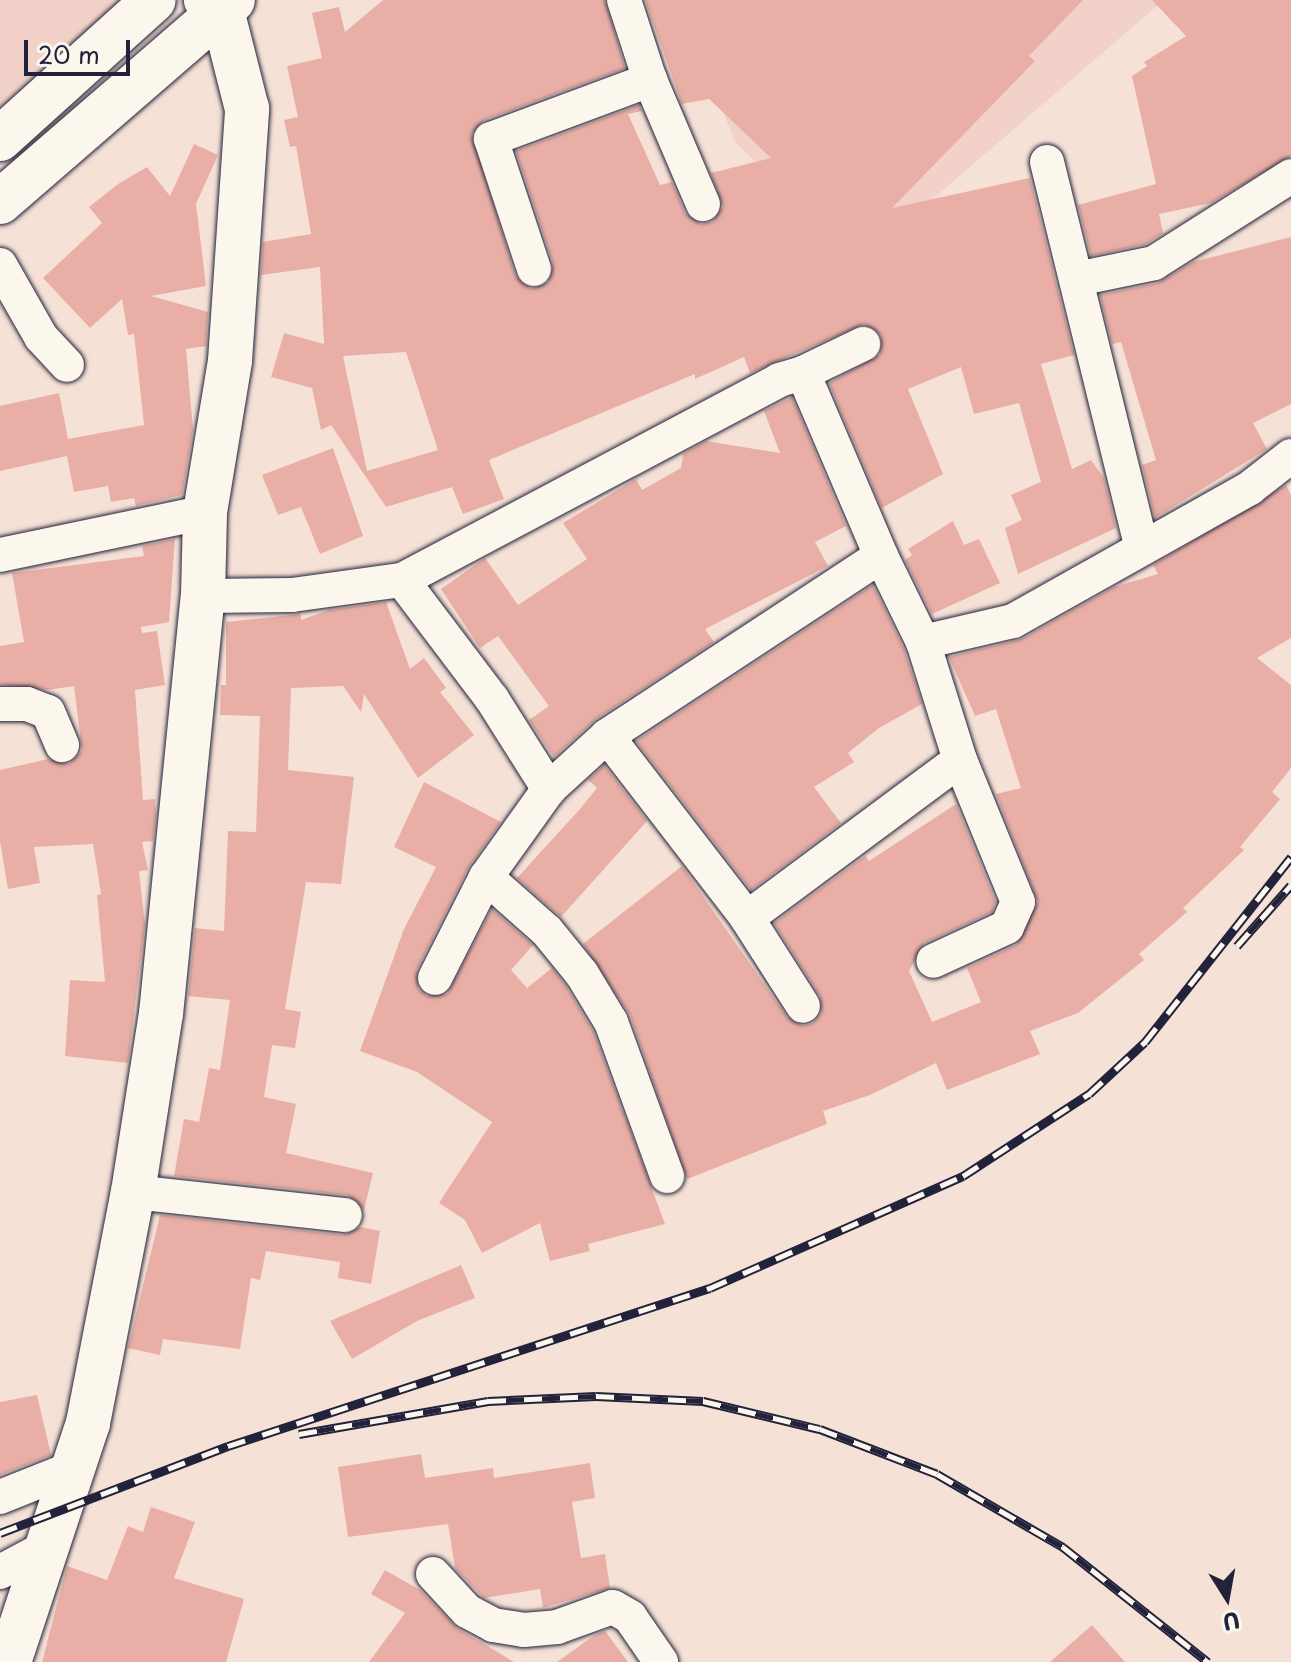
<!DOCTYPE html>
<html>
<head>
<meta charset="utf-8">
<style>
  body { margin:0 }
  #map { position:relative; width:1291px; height:1662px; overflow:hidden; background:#f6e1d7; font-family:"Playpen Sans",sans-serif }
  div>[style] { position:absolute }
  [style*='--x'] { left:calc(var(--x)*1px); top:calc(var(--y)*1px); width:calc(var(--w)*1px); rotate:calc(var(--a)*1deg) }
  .built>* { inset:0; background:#f2d2c8 }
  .building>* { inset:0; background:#e9afa6 }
  .roads { filter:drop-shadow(0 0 2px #22223b) drop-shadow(0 0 2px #22223b) }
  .minor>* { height:34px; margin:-17px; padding:0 17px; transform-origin:17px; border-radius:17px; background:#fbf7ec }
  .secondary>* { height:44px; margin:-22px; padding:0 22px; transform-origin:22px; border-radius:22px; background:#fbf7ec }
  .trunk>* { height:44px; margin:-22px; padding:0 22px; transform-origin:22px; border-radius:22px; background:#fbf7ec }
  .rail>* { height:9px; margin-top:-4.5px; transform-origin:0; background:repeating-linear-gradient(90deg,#fbf7ec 0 18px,#22223b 0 36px); box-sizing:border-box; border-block:2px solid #22223b }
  span { translate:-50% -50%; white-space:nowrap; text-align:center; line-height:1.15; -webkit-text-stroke:6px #fbf7ec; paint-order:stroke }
  .north { position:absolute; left:1187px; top:1558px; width:80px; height:80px; -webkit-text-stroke:6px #fbf7ec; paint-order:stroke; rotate:169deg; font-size:22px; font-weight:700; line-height:32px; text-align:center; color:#22223b }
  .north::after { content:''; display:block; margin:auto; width:28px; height:36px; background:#22223b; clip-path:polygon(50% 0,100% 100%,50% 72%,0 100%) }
  .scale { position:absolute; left:24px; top:40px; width:106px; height:36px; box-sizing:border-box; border:4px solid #22223b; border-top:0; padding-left:10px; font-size:24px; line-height:28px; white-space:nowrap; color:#22223b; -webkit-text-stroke:6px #fbf7ec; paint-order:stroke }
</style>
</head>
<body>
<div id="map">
  <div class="built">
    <div style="clip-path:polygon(0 0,167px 0,0 153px)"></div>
    <div style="clip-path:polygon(741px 0,1164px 0,892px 234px,842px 244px,735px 142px,723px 111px)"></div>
  </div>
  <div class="building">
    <div style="clip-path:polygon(evenodd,383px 0,605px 0,625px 68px,484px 120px,472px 134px,515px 275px,531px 289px,549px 282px,553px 263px,516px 151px,639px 105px,642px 111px,628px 114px,660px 185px,672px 182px,685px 213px,701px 224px,712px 222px,723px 207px,711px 173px,771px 158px,709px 99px,682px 104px,645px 0,1083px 0,1029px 56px,1035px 61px,892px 208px,1030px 178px,1074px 355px,1041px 364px,1072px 469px,1091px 460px,1104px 478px,1116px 528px,1018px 574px,1005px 528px,1022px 520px,1011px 495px,1041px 482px,1019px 403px,974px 414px,961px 367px,908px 389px,943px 474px,882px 508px,829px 383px,880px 355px,881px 335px,864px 324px,750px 373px,744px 357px,695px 379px,695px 374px,489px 460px,504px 499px,463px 514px,452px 487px,386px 507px,331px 425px,321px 430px,312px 388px,271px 377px,284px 333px,324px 344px,320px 267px,261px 275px,263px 242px,311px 234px,296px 146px,290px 147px,284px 120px,298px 117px,287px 66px,322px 58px,312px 13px,339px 7px,345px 32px,383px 0,406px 352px,438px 450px,367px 471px,343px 356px,406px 352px)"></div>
    <div style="clip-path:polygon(1152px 0,1291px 0,1291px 156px,1211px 203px,1159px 214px,1163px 233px,1146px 244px,1091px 256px,1078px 205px,1156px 184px,1132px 76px,1147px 66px,1144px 62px,1186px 36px)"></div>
    <div style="clip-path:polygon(194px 144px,218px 155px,196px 204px,206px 286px,151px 296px,208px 312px,206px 346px,186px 349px,193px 430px,182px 495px,136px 506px,134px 498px,111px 502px,108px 486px,74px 492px,67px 456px,0 471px,0 406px,59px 393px,68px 439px,144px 425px,134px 334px,128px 335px,122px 299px,90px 328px,43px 278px,102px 223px,89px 207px,118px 184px,147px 167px,170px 196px)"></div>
    <div style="clip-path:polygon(1291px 237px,1291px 404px,1253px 423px,1267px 449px,1155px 518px,1142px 465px,1156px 460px,1121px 342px,1112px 344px,1100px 295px,1158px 283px,1193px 262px)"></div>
    <div style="clip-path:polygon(792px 397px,846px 526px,815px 542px,828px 566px,705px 629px,714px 642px,596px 719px,554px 757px,529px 720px,549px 706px,498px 636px,480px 648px,441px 589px,485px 558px,518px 605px,587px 559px,563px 523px,636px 479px,642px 490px,681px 468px,683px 454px,706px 441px,780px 453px,764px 411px)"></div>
    <div style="clip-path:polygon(333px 448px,363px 536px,320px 554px,301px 507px,278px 515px,262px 475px)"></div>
    <div style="clip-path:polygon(1286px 485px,1291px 495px,1291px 638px,1257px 658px,1291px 685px,1291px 768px,1272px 792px,1280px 799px,1240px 847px,1244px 850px,1183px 908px,1187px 912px,1139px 954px,1144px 960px,1078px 1013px,1030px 1031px,1040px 1054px,947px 1090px,936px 1063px,870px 1095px,823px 1111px,827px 1124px,687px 1179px,630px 1015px,583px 944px,682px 866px,787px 1017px,803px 1026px,813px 1023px,821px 1014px,820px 996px,774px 923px,865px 856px,869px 861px,956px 804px,996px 902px,992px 912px,924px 943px,909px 971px,932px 1022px,981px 1002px,967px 968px,1016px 945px,1038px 902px,996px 794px,1021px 788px,996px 709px,975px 716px,949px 657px,1022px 639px,1114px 587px,1158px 574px,1153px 565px)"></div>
    <div style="clip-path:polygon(953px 521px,964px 545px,979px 539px,1000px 583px,932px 614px,905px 560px,912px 555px,908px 549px)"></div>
    <div style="clip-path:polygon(175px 539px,169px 622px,141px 627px,142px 633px,157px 631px,165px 685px,135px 690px,143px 800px,155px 799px,156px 815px,153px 841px,142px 842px,148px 870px,139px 871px,145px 925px,128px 1063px,65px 1056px,70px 980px,105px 982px,97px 895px,101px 894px,93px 844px,34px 847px,40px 883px,8px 889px,0 841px,0 770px,48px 759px,69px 764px,82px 751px,74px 686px,47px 690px,0 684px,0 646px,24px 642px,12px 573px,144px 556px,142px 546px)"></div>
    <div style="clip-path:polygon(873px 585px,904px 649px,922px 704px,879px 728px,848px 753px,854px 762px,814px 787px,841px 823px,751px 890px,636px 741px)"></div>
    <div style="clip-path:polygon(386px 602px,410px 669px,424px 658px,446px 688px,440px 692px,474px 735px,418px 778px,364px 694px,361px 712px,343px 686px,291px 688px,288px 770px,354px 777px,341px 884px,306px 882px,285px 1009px,301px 1012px,295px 1048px,272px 1045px,264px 1097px,296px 1104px,286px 1153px,373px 1173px,364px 1210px,347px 1195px,174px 1176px,184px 1119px,199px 1122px,209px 1068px,220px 1070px,230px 1000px,188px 996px,195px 928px,224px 931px,228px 831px,256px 832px,260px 716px,220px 715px,221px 685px,226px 685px,226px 622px,301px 614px,301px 620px,329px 610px)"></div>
    <div style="clip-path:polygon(604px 765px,647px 821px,561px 917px,517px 878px,580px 809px,597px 788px,588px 780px)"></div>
    <div style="clip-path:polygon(424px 782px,501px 822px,468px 868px,417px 969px,418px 988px,427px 996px,447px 994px,492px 909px,533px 945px,511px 970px,527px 988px,552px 968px,566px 986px,593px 1031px,665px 1224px,588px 1244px,590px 1251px,550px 1261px,540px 1223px,482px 1253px,465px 1220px,439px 1203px,492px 1122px,417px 1072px,360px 1051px,404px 929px,436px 867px,394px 847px)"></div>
    <div style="clip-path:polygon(160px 1215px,343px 1235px,361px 1227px,380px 1231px,371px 1284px,338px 1278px,340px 1262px,266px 1251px,260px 1280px,251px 1278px,240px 1349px,163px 1339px,160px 1355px,128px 1348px)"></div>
    <div style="clip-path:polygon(461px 1265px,475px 1298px,417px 1321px,352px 1359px,330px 1321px)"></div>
    <div style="clip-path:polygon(37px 1395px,51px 1455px,0 1475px,0 1402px)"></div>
    <div style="clip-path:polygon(421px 1454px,425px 1478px,493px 1468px,494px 1478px,590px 1463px,595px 1498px,572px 1502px,581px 1558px,605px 1554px,610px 1588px,543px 1608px,540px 1589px,484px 1598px,455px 1568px,448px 1524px,348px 1537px,338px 1467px)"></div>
    <div style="clip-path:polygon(151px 1507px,195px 1522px,174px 1578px,244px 1599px,226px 1662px,42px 1662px,67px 1566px,107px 1580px,128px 1526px,143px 1532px)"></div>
    <div style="clip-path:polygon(385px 1570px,420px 1590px,457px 1628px,514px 1662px,369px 1662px,405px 1613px,371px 1594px)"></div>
    <div style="clip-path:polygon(1092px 1625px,1125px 1662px,1050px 1662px)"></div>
    <div style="clip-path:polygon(605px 1631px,628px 1662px,557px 1662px,595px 1635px)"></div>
  </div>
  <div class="roads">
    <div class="minor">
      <div style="--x:624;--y:0;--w:84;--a:72"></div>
      <div style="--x:650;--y:80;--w:135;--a:66.9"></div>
      <div style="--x:1047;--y:162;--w:395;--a:76.2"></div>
      <div style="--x:0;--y:265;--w:83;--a:60.3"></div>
      <div style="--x:41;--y:337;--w:38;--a:47"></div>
      <div style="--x:534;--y:269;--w:137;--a:-108.3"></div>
      <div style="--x:491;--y:139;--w:170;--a:-20.4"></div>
      <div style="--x:1077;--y:279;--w:79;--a:-11.7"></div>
      <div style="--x:1154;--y:263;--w:162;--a:-32.4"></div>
      <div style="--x:803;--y:373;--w:67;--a:-25.8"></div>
      <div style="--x:0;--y:555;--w:209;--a:-11.8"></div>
      <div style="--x:881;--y:556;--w:96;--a:64"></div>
      <div style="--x:923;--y:642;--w:124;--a:72.6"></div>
      <div style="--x:960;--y:760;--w:153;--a:67.8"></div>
      <div style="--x:1018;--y:902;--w:27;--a:114"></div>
      <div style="--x:1007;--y:927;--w:81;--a:155.3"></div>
      <div style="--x:402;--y:580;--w:149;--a:52.9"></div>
      <div style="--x:492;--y:699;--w:107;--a:57.7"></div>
      <div style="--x:203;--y:596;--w:89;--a:-0.6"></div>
      <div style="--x:292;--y:595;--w:111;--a:-7.8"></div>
      <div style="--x:402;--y:580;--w:427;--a:-27.9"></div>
      <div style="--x:779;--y:380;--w:25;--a:-16"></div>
      <div style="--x:803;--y:373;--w:199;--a:66.9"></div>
      <div style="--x:881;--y:556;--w:328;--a:146.7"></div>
      <div style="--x:607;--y:736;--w:79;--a:137.6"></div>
      <div style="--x:549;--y:789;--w:108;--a:125.6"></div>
      <div style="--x:486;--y:877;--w:113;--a:116.8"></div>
      <div style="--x:923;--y:642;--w:92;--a:-13.1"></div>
      <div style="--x:1013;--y:621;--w:272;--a:-29.3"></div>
      <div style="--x:1250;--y:488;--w:52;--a:-38"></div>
      <div style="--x:0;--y:704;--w:27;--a:0"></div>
      <div style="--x:27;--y:704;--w:22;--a:21"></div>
      <div style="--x:48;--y:712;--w:36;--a:67"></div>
      <div style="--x:607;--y:736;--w:230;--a:52.4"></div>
      <div style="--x:747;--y:918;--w:104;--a:57.5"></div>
      <div style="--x:486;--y:877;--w:81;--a:41.5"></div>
      <div style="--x:547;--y:931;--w:55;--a:50.9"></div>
      <div style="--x:582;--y:974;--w:56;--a:58.9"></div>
      <div style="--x:611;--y:1022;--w:164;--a:70"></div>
      <div style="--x:747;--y:918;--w:265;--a:-36.6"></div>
      <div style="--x:133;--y:1192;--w:213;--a:6.2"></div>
      <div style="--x:0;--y:1497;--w:79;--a:-21.7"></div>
      <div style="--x:0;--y:1572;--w:49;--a:-28.1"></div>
      <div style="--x:433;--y:1574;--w:50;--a:47.4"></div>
      <div style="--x:467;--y:1611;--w:30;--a:28"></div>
      <div style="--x:493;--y:1625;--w:31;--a:9"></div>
      <div style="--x:524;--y:1630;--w:33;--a:-5"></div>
      <div style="--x:557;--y:1627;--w:59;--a:-19.7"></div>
      <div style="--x:613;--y:1607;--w:20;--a:30"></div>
      <div style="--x:630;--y:1617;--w:55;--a:55.4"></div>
    </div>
    <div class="secondary">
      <div style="--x:9;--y:1662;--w:252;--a:-71.7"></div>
      <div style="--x:88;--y:1423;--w:235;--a:-79"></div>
      <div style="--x:133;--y:1192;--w:180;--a:-81.1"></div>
      <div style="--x:161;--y:1014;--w:420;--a:-84.3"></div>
      <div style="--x:203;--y:596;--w:84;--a:-88.6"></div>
      <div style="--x:205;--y:512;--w:153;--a:-80.6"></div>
      <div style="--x:230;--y:361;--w:253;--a:-86.1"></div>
      <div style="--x:247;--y:109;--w:102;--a:-104.2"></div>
      <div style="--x:222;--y:10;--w:19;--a:-148"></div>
    </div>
    <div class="trunk">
      <div style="--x:0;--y:139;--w:207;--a:-42.1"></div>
      <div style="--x:0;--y:202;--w:308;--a:-40.9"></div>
    </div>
  </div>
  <div class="rail">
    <div style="--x:1237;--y:946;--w:81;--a:-48.5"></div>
    <div style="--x:299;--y:1434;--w:192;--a:-9.9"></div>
    <div style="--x:488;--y:1401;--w:108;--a:-2.7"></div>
    <div style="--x:596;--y:1396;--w:107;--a:2.7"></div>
    <div style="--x:703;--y:1401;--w:120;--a:13.5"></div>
    <div style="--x:820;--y:1429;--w:125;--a:21"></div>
    <div style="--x:937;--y:1474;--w:146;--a:30.1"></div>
    <div style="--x:1063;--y:1547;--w:185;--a:38.4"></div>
    <div style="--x:0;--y:1533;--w:244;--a:-20.9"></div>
    <div style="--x:228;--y:1446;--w:507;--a:-18.15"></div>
    <div style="--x:710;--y:1288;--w:277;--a:-23.9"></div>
    <div style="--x:963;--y:1176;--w:150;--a:-33.1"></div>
    <div style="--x:1089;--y:1094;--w:76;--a:-42.9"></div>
    <div style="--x:1145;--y:1042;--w:236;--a:-51.7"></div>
  </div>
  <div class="north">U</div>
  <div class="scale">20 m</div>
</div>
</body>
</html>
